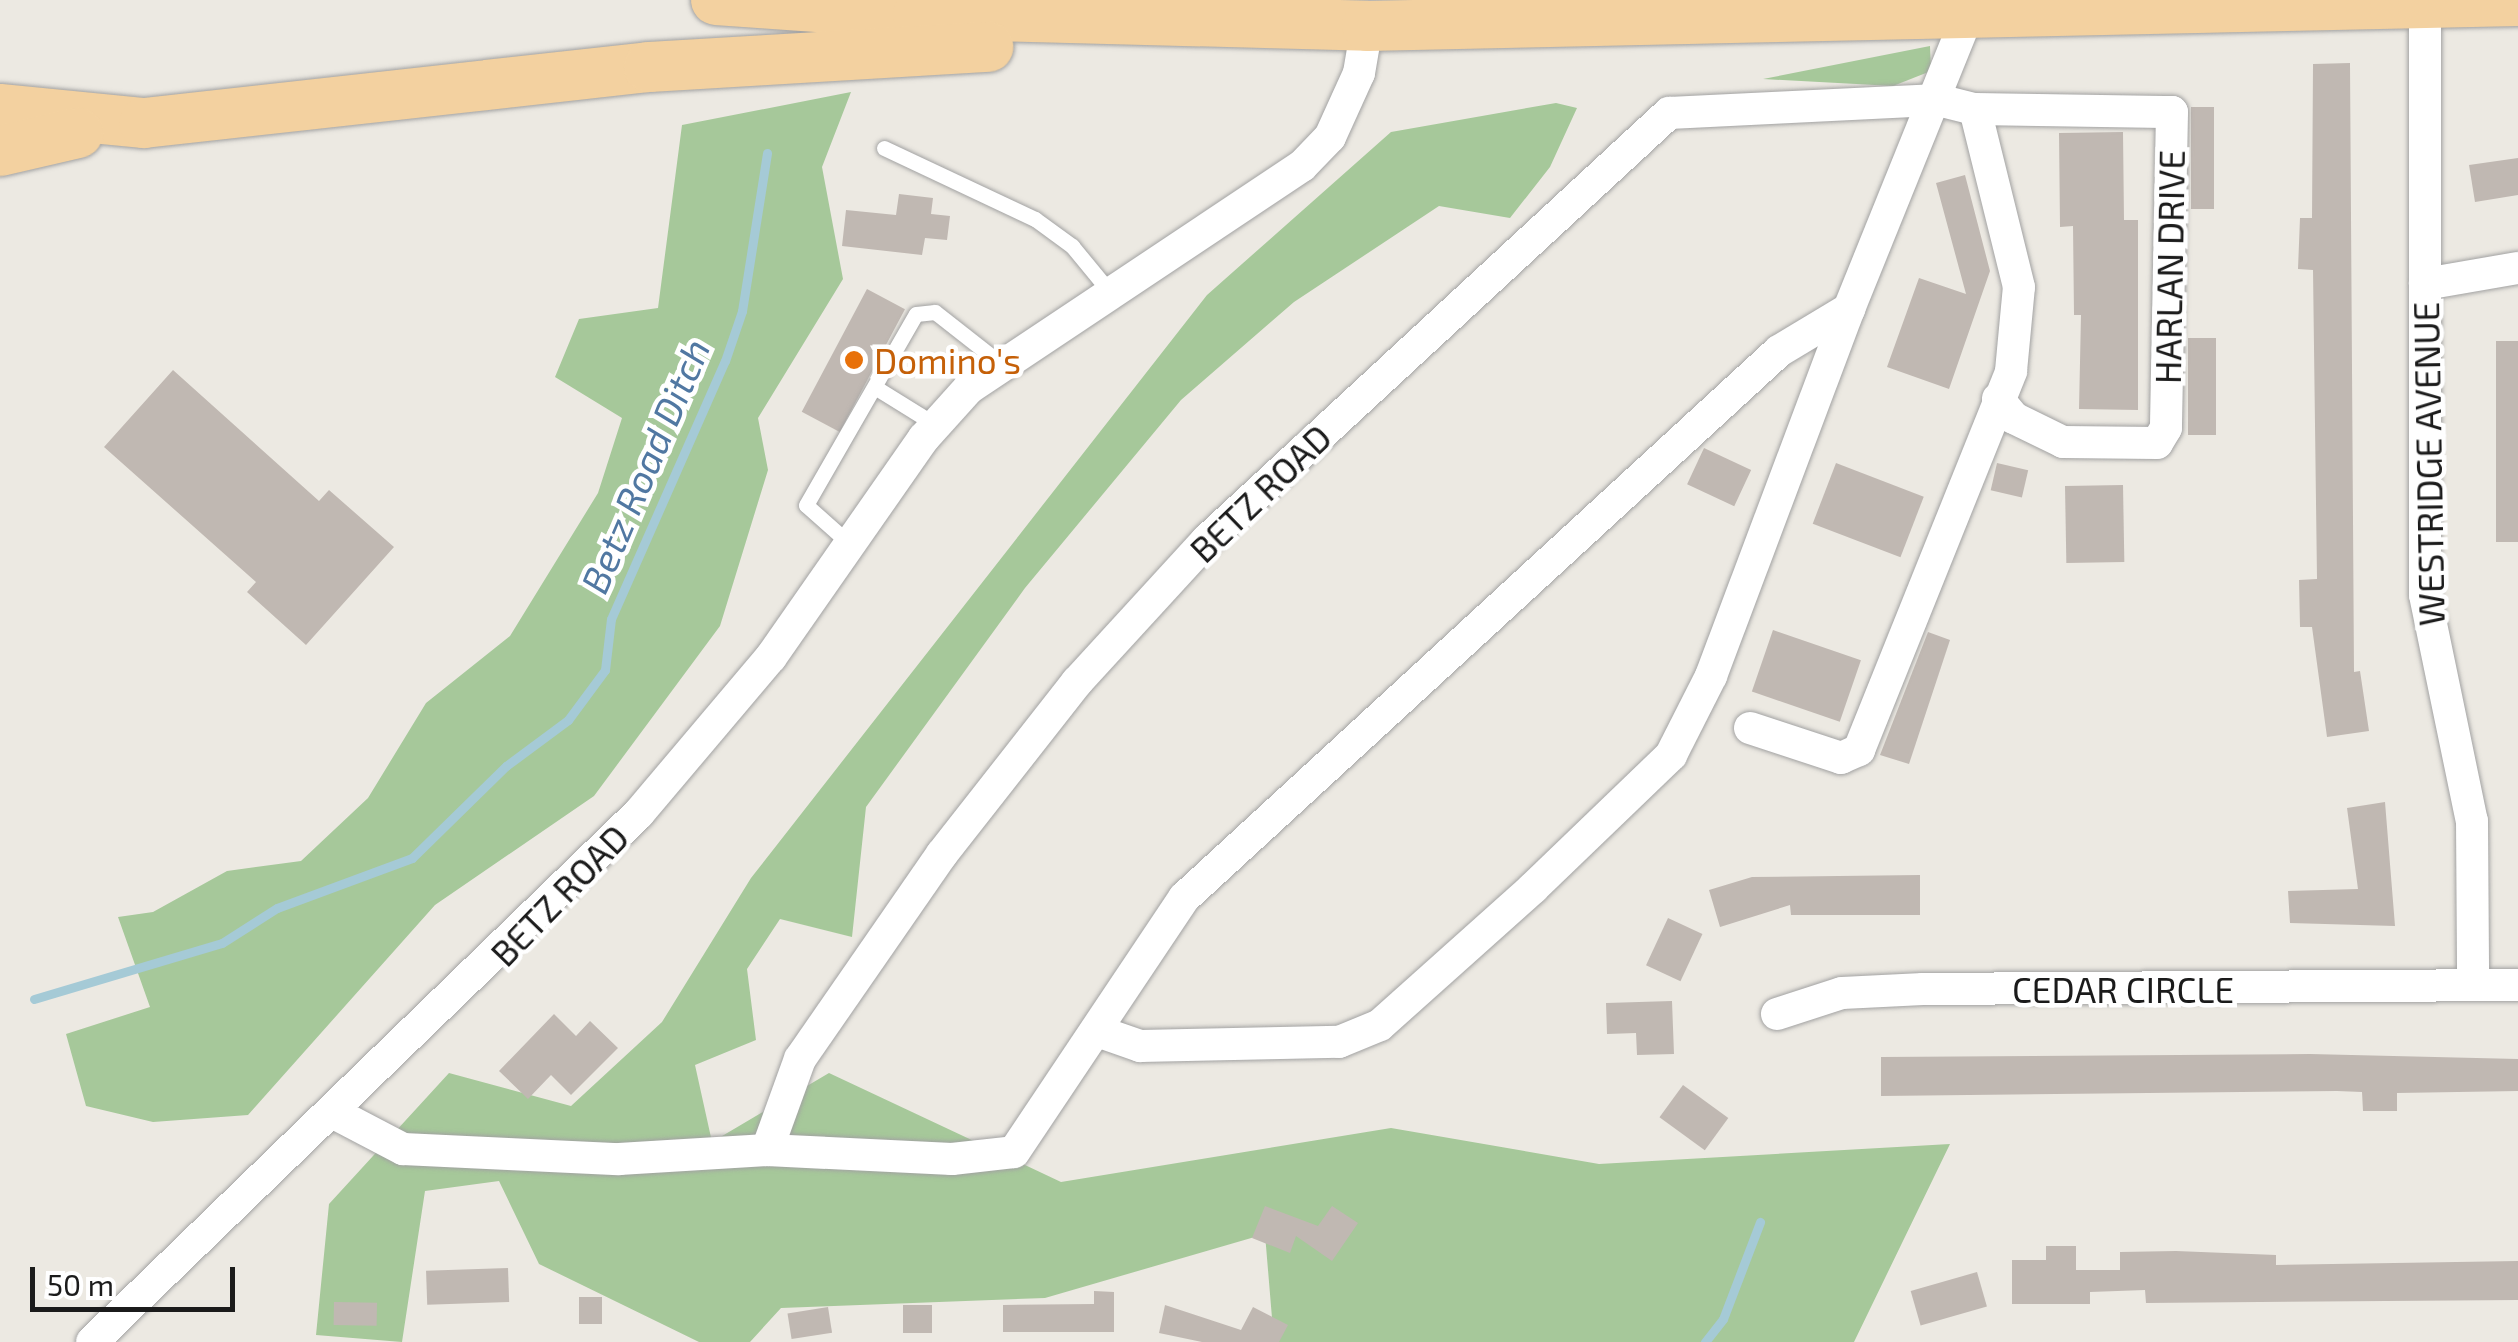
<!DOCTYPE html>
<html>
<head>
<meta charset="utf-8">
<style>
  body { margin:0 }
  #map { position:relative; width:2518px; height:1342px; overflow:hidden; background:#ece9e2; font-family:"Exo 2",sans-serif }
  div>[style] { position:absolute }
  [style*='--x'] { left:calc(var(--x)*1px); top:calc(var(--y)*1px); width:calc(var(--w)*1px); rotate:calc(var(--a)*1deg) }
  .forest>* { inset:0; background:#a6c89a }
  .stream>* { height:9px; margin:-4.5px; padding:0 4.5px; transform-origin:4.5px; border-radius:4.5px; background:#a5cad6 }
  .building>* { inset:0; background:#c0b8b2; transform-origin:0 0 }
  .roads { filter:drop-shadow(0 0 2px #a2a2a2) drop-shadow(0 0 2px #a2a2a2) }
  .service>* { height:15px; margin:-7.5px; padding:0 7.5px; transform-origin:7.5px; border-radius:7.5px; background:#fff }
  .minor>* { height:32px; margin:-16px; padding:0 16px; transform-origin:16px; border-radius:16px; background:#fff }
  .primary>* { height:50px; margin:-25px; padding:0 25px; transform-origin:25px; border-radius:25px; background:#f3d1a0 }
  .dots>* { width:28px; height:28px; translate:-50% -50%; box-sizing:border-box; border:5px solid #fff; border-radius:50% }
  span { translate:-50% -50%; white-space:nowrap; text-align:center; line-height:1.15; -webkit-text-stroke:9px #fff; paint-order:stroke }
  .street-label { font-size:35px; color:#1b1b1b }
  .food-label { font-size:35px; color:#c56008 }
  .left { translate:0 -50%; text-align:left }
  .water-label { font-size:38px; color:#5178a2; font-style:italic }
  .scale { position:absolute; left:30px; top:1267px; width:205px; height:45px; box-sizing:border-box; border:5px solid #1b1b1b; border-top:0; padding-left:12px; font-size:30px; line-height:35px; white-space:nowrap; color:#1b1b1b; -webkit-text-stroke:8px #fff; paint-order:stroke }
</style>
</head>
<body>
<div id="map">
  <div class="forest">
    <div style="clip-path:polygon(1930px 46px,1931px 71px,1893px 86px,1763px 79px)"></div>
    <div style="clip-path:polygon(851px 92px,822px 167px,843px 279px,758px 418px,768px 470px,720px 626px,594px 796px,435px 905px,248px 1115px,153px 1122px,86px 1106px,66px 1034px,150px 1007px,118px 917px,153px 912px,227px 871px,301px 861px,368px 798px,426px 703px,510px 636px,598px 493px,622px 418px,555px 377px,579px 319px,658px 308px,682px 125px)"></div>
    <div style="clip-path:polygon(1556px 103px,1577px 108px,1550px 167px,1510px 218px,1439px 206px,1294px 302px,1181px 400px,1025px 588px,866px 807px,852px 937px,780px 919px,747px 969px,756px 1040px,695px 1065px,712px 1142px,829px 1073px,1061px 1182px,1391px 1128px,1599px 1164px,1950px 1144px,1854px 1342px,1274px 1342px,1265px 1234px,1045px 1298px,781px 1308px,750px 1342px,699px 1342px,539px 1264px,499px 1181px,425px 1191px,402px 1342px,316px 1335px,329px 1204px,449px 1073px,571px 1106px,662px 1022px,751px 878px,1207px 295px,1391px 132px)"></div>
  </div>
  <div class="stream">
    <div style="--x:34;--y:999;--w:196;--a:-16.6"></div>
    <div style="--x:222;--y:943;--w:65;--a:-32.5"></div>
    <div style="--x:277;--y:908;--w:144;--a:-20.3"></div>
    <div style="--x:412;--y:858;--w:132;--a:-44.4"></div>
    <div style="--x:506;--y:766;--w:77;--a:-36.6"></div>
    <div style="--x:568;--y:720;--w:62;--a:-53.5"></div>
    <div style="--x:605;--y:670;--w:51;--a:-83.3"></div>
    <div style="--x:611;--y:619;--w:282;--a:-66.2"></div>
    <div style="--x:725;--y:361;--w:53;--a:-71.2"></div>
    <div style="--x:742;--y:311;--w:160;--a:-81"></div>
    <div style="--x:1705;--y:1342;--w:29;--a:-52"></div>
    <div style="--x:1723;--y:1319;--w:104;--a:-69.1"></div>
  </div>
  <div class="building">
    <div style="clip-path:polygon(2350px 63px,2354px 672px,2360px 671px,2369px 731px,2327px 737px,2312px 627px,2300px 627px,2299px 580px,2317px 579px,2313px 270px,2298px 269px,2300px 218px,2312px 218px,2313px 64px)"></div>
    <div style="left:2191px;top:107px;width:23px;height:102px"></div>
    <div style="clip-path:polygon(2123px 132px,2124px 220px,2138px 220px,2138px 410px,2079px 409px,2081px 315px,2074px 315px,2073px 226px,2060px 227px,2059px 133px)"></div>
    <div style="clip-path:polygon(2518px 158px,2518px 195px,2475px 202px,2469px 165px)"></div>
    <div style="clip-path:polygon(1965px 175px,1990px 271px,1949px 389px,1887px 367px,1919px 278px,1966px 294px,1936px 183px)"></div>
    <div style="clip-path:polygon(899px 194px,933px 198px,931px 214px,950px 216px,947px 240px,925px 238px,922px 255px,842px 246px,846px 210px,896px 215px)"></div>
    <div style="left:867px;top:289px;width:43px;height:139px;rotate:28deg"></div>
    <div style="left:2216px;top:338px;width:97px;height:28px;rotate:90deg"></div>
    <div style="left:2518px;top:341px;width:201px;height:22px;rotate:90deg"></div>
    <div style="clip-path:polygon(173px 370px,319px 501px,329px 490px,394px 547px,306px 645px,247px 592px,256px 582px,104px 447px)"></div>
    <div style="left:1704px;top:448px;width:52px;height:40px;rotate:25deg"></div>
    <div style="left:1836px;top:463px;width:94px;height:65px;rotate:21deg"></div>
    <div style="left:1997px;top:463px;width:32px;height:28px;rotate:13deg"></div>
    <div style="left:2123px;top:485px;width:77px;height:58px;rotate:89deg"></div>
    <div style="left:1773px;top:630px;width:93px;height:65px;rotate:19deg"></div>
    <div style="clip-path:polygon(1928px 632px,1950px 640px,1909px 764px,1880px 755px)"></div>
    <div style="clip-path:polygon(2385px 802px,2395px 926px,2290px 923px,2288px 891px,2358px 889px,2347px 808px)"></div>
    <div style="clip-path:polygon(1920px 875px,1920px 915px,1791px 915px,1790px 905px,1720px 927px,1709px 890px,1752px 877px)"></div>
    <div style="left:1668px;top:918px;width:38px;height:52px;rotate:25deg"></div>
    <div style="clip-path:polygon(1672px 1001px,1674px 1054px,1637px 1055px,1636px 1033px,1607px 1034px,1606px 1003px)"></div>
    <div style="clip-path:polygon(554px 1014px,576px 1036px,590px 1021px,618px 1048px,571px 1095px,551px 1075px,528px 1099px,499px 1071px)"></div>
    <div style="clip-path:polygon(2310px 1054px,2518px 1059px,2518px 1091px,2397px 1093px,2397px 1111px,2363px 1111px,2362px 1092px,2337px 1091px,1881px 1096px,1881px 1057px)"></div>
    <div style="left:1683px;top:1085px;width:56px;height:40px;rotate:36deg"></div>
    <div style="clip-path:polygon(1265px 1206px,1318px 1226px,1332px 1206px,1358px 1223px,1332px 1261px,1296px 1236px,1290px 1253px,1252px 1238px)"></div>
    <div style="clip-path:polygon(2046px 1246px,2076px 1246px,2076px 1270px,2120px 1270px,2120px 1252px,2176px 1251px,2276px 1255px,2276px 1265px,2518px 1261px,2518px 1300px,2146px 1303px,2145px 1290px,2090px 1292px,2090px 1304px,2012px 1304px,2012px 1260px,2046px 1260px)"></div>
    <div style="left:508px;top:1268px;width:34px;height:82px;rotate:88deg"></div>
    <div style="left:1977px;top:1272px;width:36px;height:69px;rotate:74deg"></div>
    <div style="clip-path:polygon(1094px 1291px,1114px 1292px,1114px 1332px,1003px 1332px,1003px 1305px,1094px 1304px)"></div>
    <div style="left:579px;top:1297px;width:23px;height:27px"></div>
    <div style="left:334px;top:1302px;width:43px;height:23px;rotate:1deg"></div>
    <div style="left:903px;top:1305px;width:29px;height:28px"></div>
    <div style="clip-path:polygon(1165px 1305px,1241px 1330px,1253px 1307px,1288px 1325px,1279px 1342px,1202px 1342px,1159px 1333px)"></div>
    <div style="left:828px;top:1307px;width:26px;height:41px;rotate:81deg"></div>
  </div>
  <div class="roads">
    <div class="service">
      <div style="--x:884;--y:148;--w:167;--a:25.2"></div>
      <div style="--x:1035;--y:219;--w:46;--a:36.1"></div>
      <div style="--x:1072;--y:246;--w:58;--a:50.6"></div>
      <div style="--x:878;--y:389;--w:68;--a:31.8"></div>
      <div style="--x:851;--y:545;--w:60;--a:-138.4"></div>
      <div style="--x:806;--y:505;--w:220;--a:-60.1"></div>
      <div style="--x:916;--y:314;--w:19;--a:-6"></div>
      <div style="--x:935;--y:312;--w:83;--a:38.1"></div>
    </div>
    <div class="minor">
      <div style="--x:2425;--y:0;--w:595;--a:90"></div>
      <div style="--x:2425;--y:595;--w:231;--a:78.3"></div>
      <div style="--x:2472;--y:821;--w:163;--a:89.6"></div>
      <div style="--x:2425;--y:284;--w:94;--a:-9.8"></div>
      <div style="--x:1750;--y:728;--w:96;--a:18.2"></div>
      <div style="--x:1841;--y:758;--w:20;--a:-24"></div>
      <div style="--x:1859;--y:750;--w:408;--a:-68.1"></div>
      <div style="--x:2011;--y:371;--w:84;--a:-84.6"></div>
      <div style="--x:2019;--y:287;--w:183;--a:-103.9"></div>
      <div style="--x:1777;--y:1014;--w:68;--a:-17.9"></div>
      <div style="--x:1842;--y:993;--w:81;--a:-2.8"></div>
      <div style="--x:1923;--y:989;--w:595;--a:-0.39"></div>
      <div style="--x:1097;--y:1031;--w:46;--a:19.2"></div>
      <div style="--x:1140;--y:1046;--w:199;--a:-1.2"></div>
      <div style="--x:1339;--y:1042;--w:44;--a:-22.5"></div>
      <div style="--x:1380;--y:1025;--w:205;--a:-41.8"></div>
      <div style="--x:1533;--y:888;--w:192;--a:-43.9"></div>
      <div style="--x:1671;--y:755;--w:89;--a:-63.1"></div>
      <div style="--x:1711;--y:676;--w:392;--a:-69.4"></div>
      <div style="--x:336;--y:1114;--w:76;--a:27.6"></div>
      <div style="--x:403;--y:1149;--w:216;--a:2.7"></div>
      <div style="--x:619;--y:1159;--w:148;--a:-3.5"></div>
      <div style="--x:767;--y:1150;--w:185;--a:2.8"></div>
      <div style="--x:952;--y:1159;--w:62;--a:-6.4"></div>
      <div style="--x:1014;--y:1152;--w:306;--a:-56.2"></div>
      <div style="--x:1184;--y:898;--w:808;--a:-42.59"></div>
      <div style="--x:1779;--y:351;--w:82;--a:-31"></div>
      <div style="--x:1849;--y:309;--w:333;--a:-68"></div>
      <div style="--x:767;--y:1150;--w:97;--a:-70.1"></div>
      <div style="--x:800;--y:1059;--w:249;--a:-55.3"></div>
      <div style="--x:942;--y:854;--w:219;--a:-51.9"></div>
      <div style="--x:1077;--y:682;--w:191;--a:-47.5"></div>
      <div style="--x:1206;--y:541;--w:631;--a:-42.75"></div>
      <div style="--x:1669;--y:113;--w:269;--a:-2.8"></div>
      <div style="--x:1938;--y:100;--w:38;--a:14"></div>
      <div style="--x:1975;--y:109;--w:197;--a:0.9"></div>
      <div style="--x:2172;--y:112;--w:316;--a:91.1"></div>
      <div style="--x:2166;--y:428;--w:17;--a:121"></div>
      <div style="--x:2157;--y:443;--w:94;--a:-179.4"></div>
      <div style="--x:2063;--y:442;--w:55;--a:-153.9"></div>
      <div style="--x:2014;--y:418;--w:25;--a:-130"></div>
      <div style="--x:92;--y:1342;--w:761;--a:-44.04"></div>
      <div style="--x:639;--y:813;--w:204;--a:-49.8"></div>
      <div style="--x:771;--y:657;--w:267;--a:-55.1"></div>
      <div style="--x:924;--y:438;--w:67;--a:-48"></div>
      <div style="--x:969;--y:388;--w:400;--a:-33.7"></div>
      <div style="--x:1302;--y:166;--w:40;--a:-46"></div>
      <div style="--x:1330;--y:137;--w:70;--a:-65.6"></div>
      <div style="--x:1359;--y:73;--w:48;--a:-80.3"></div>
    </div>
    <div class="primary">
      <div style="--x:716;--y:0;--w:202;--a:4"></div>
      <div style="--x:918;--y:14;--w:449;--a:1.5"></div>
      <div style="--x:1367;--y:26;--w:1151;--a:-1.24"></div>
      <div style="--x:0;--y:109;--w:145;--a:5.6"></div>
      <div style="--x:144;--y:123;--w:508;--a:-6.33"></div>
      <div style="--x:649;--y:67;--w:340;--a:-3.4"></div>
      <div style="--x:0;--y:151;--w:80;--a:-13"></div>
    </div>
  </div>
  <div class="dots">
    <div style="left:854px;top:360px;background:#e8710a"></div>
  </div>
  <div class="street-label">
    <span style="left:2169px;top:267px;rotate:-89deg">HARLAN DRIVE</span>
    <span style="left:2428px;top:464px;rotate:-91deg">WESTRIDGE AVENUE</span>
    <span style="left:1260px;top:493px;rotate:-44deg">BETZ ROAD</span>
    <span style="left:559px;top:895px;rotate:-46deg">BETZ ROAD</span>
    <span style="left:2123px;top:989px">CEDAR CIRCLE</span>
  </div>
  <div class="food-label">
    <span class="left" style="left:874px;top:360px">Domino's</span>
  </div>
  <div class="water-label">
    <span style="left:645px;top:466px;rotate:-67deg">Betz Road Ditch</span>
  </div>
  <div class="scale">50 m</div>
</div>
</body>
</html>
